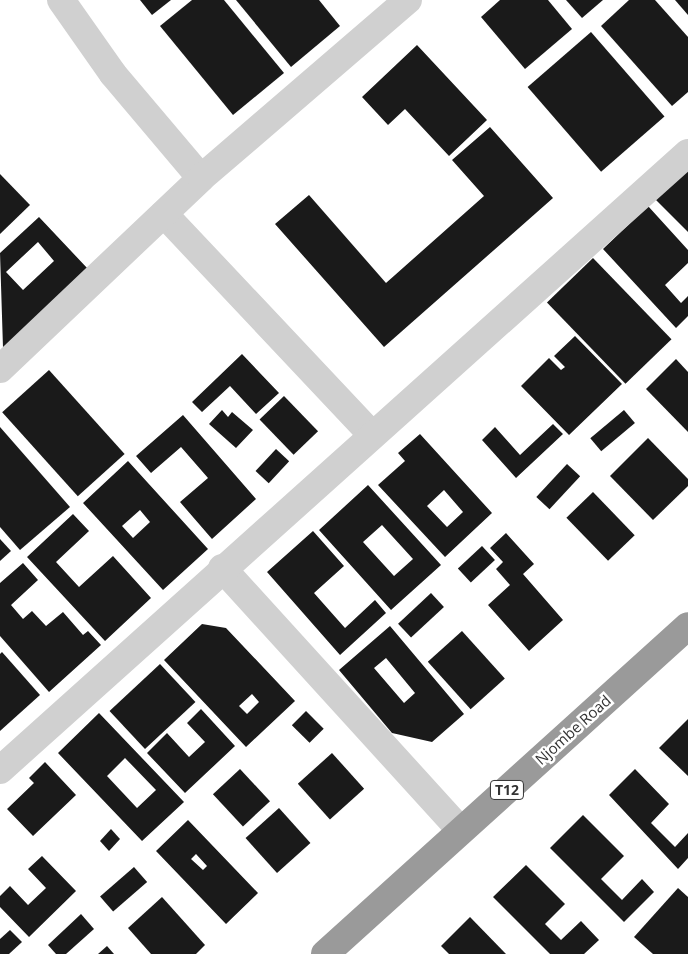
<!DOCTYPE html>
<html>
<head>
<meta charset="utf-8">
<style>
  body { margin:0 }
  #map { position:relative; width:688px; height:954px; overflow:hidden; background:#fff; font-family:"Open Sans",sans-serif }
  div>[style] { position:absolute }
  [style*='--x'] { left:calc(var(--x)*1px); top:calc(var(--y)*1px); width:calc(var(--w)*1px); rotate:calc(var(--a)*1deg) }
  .building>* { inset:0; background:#1a1a1a; transform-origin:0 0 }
  .minor>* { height:28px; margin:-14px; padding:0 14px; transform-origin:14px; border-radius:14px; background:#d0d0d0 }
  .highway>* { height:28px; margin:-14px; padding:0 14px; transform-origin:14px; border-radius:14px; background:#9a9a9a }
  span { translate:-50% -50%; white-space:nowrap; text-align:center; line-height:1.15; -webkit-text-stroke:5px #fff; paint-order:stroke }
  .shield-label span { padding:1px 4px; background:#fff; border:1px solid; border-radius:4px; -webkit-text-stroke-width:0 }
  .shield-label { font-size:14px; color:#333; font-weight:700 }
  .street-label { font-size:15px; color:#333 }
</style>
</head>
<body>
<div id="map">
  <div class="building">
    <div style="clip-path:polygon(140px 0,171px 0,152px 15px)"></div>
    <div style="clip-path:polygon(192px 0,224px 0,284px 73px,233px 115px,160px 26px)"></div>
    <div style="clip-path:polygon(236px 0,319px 0,340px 26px,291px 67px)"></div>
    <div style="clip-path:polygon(500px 0,548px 0,572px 29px,525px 69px,481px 17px)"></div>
    <div style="clip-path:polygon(566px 0,603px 0,582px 18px)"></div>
    <div style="clip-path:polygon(629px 0,655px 0,688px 37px,688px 92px,672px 106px,601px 26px)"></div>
    <div style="clip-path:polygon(675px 0,688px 0,688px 15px)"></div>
    <div style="left:591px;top:32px;width:112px;height:84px;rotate:49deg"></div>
    <div style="clip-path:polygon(417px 45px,487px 120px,449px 156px,405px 109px,388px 125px,362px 97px)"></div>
    <div style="clip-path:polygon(490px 127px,553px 198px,384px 347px,275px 224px,309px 195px,386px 283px,484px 196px,452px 160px)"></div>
    <div style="clip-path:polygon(688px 165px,688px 232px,654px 198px)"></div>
    <div style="clip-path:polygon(0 174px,30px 205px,0 234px)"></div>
    <div style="clip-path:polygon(648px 206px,688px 250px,688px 263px,665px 285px,681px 303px,688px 296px,688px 316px,676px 328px,603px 249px)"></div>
    <div style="clip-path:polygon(evenodd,39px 217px,88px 269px,3px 348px,0 253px,39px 217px,38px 242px,54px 261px,23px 290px,6px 272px,38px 242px)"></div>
    <div style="left:593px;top:258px;width:113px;height:64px;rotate:46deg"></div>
    <div style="clip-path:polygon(575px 336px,622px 384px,569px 435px,521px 386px,549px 358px,561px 370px,565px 367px,554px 356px)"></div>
    <div style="clip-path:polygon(242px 354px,279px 393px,256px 414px,230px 386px,202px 412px,192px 402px)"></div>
    <div style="clip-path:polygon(676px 359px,688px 372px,688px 432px,646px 389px)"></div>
    <div style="left:49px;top:370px;width:113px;height:63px;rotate:48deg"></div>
    <div style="left:284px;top:396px;width:49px;height:34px;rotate:46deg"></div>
    <div style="clip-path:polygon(222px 410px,228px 417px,232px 412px,253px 430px,236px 448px,209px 424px)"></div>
    <div style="left:624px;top:410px;width:17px;height:44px;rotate:50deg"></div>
    <div style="clip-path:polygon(183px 415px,256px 499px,212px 539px,180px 502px,208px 478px,181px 447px,151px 473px,136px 456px)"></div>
    <div style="clip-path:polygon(553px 424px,563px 434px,516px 478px,482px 440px,495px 427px,520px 455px)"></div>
    <div style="clip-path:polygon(0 427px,70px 507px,20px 550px,0 527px)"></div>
    <div style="clip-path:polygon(evenodd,420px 434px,492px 513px,445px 557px,378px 485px,405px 461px,398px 453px,420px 434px,444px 490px,463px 512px,447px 527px,427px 506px,444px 490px)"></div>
    <div style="clip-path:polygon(648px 438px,688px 479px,688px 486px,653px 520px,610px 476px)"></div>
    <div style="left:276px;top:449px;width:18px;height:30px;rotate:43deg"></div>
    <div style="clip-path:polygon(evenodd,128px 461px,208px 549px,163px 590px,83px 503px,128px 461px,140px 510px,150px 522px,133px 538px,122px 526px,140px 510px)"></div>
    <div style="left:567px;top:464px;width:18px;height:45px;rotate:43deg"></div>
    <div style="clip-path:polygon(evenodd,368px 485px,441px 565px,391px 610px,319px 530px,368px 485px,382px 525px,413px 559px,394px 576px,363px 542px,382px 525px)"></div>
    <div style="left:593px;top:492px;width:60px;height:37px;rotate:46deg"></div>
    <div style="clip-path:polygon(73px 514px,89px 531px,56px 562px,79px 587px,113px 556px,151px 598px,105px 641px,27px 557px)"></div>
    <div style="clip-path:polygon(313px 531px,344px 566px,314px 593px,345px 628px,375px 600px,386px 613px,340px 655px,267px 572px)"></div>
    <div style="clip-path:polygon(506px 533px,534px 564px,523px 574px,563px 620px,529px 651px,488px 605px,510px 585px,496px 569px,503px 562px,490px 548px)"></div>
    <div style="clip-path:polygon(0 539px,11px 551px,0 561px)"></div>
    <div style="left:482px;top:546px;width:19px;height:33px;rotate:47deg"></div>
    <div style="clip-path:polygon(23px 563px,38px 580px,11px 605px,23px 619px,32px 611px,46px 626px,63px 612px,83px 635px,88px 631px,101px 645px,49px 692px,0 636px,0 583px)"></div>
    <div style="left:431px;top:593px;width:19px;height:45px;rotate:47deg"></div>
    <div style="clip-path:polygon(evenodd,202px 624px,226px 628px,295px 701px,246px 747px,164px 660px,202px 624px,252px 694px,259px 702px,247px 714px,239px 706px,252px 694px)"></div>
    <div style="clip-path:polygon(evenodd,390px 626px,464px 714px,432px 742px,392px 733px,339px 670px,390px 626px,386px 658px,415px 693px,404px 703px,374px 668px,386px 658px)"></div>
    <div style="left:462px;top:631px;width:64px;height:46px;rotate:48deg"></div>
    <div style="clip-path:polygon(2px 652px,40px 695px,0 731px,0 654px)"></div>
    <div style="left:160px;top:664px;width:52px;height:69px;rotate:47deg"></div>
    <div style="clip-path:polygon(201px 709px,235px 746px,185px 793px,147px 753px,167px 733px,189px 757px,205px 742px,187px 723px)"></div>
    <div style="left:306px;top:711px;width:25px;height:20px;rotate:45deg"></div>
    <div style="clip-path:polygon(evenodd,99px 713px,184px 802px,142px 841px,58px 753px,99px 713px,125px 758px,156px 790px,137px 808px,107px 776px,125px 758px)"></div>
    <div style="clip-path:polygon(688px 719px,688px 776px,659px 748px)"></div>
    <div style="left:332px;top:753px;width:48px;height:46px;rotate:48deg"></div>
    <div style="clip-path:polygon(45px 762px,76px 795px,33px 836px,7px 809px,34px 783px,29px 778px)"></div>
    <div style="left:240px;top:769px;width:44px;height:37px;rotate:47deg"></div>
    <div style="clip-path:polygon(635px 769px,669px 804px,651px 823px,675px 847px,688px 833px,688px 858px,678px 869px,609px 795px)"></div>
    <div style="left:279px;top:808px;width:47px;height:45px;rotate:48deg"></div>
    <div style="clip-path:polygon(583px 815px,624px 856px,601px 879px,622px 900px,642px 879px,654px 892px,624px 922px,550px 848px)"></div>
    <div style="clip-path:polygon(evenodd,188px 820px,258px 893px,226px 924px,156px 851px,188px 820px,196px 854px,207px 866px,203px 870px,191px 859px,196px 854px)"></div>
    <div style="clip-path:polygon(111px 829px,120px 839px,109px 851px,100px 841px)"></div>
    <div style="clip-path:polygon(42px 856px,76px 891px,29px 937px,0 907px,0 896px,10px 886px,28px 905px,46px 888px,28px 869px)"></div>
    <div style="clip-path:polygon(526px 865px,565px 904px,545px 924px,561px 940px,581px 921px,599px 940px,584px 954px,550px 954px,493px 897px)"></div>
    <div style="left:134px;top:867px;width:20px;height:45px;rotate:49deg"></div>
    <div style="clip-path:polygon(678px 888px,688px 897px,688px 954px,653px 954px,634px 937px)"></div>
    <div style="clip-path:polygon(162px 897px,205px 945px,196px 954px,151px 954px,128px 928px)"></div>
    <div style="clip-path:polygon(81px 914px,94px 929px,66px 954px,56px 954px,48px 945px)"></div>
    <div style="clip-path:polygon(470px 917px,506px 954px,449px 954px,441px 946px)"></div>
    <div style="clip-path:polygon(10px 930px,22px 942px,9px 954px,0 954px,0 939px)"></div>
    <div style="clip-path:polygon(107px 946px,114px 954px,98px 954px)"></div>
  </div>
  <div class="minor">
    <div style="--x:61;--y:0;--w:90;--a:54.9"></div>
    <div style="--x:113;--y:74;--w:136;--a:49.8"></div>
    <div style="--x:164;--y:214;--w:302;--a:46.7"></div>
    <div style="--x:0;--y:369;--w:277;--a:-43.5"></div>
    <div style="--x:201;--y:178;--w:273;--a:-40.7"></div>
    <div style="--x:222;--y:568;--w:355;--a:47.7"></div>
    <div style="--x:0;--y:770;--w:924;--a:-41.89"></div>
  </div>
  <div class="highway">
    <div style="--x:325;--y:954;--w:489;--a:-42.1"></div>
  </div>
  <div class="shield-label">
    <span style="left:507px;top:790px">T12</span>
  </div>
  <div class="street-label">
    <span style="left:573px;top:730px;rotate:-42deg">Njombe Road</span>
  </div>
</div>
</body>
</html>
